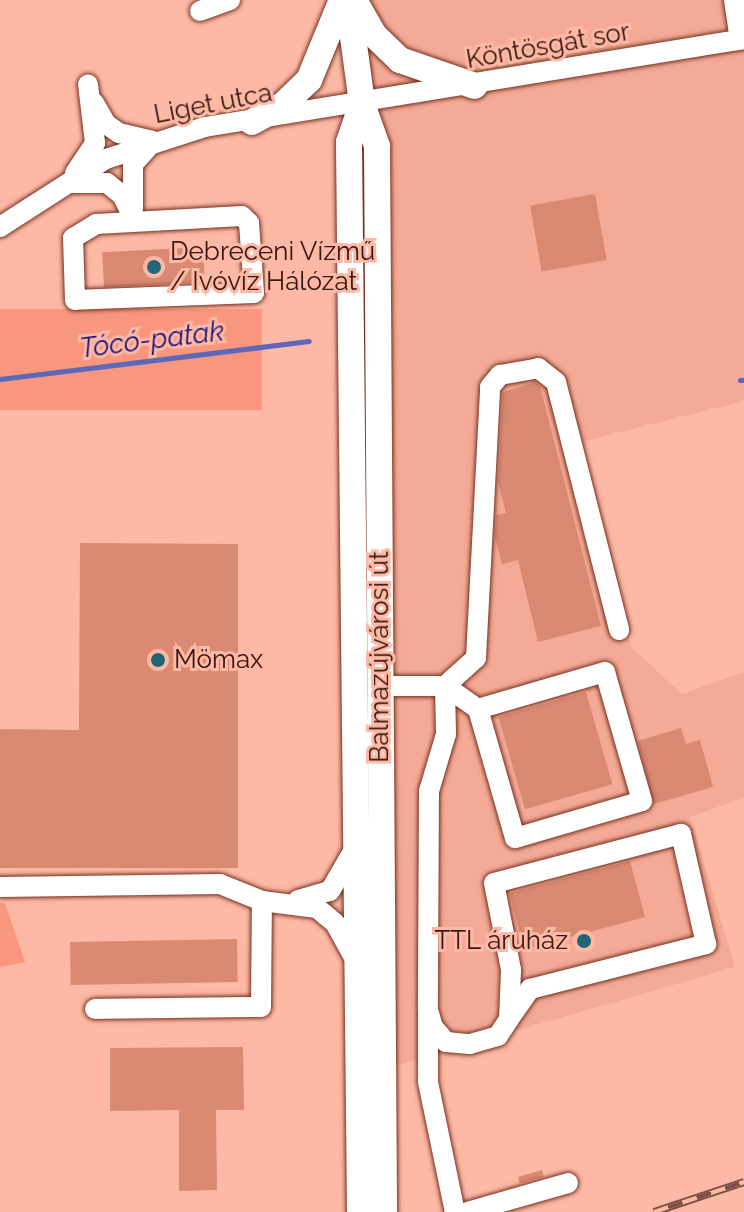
<!DOCTYPE html>
<html>
<head>
<meta charset="utf-8">
<style>
  body { margin:0 }
  #map { position:relative; width:744px; height:1212px; overflow:hidden; background:#fdb9a6; font-family:Raleway,sans-serif }
  div>[style] { position:absolute }
  [style*='--x'] { left:calc(var(--x)*1px); top:calc(var(--y)*1px); width:calc(var(--w)*1px); rotate:calc(var(--a)*1deg) }
  .built>* { inset:0; background:#f4aa96 }
  .green>* { inset:0; background:#f9977e; transform-origin:0 0 }
  .stream>* { height:5px; margin:-2.5px; padding:0 2.5px; transform-origin:2.5px; border-radius:2.5px; background:#5d68ba }
  .building>* { inset:0; background:#da8973; transform-origin:0 0 }
  .roads { filter:drop-shadow(0 0 2px #78301d) drop-shadow(0 0 2px #78301d) }
  .minor>* { height:20px; margin:-10px; padding:0 10px; transform-origin:10px; border-radius:10px; background:#fff }
  .major>* { height:26px; margin:-13px; padding:0 13px; transform-origin:13px; border-radius:13px; background:#fff }
  .rail>* { height:8px; margin-top:-4px; transform-origin:0; background:repeating-linear-gradient(90deg,#fdb9a6 0 15px,#7c5044 0 30px); box-sizing:border-box; border-block:2px solid #7c5044 }
  .dots>* { width:22px; height:22px; translate:-50% -50%; box-sizing:border-box; border:4px solid #fdb9a6; border-radius:50% }
  span { translate:-50% -50%; white-space:nowrap; text-align:center; line-height:1.15; -webkit-text-stroke:6px #fdb9a6; paint-order:stroke }
  .street-label { font-size:26px; color:#381810 }
  .poi-label { font-size:26px; color:#381810 }
  .left { translate:0 -50%; text-align:left }
  .right { translate:-100% -50%; text-align:right }
  .water-label { font-size:28px; color:#20157a; font-style:italic }
</style>
</head>
<body>
<div id="map">
  <div class="built">
    <div style="clip-path:polygon(343px 0,744px 0,744px 401px,580px 442px,631px 647px,682px 694px,744px 672px,744px 798px,690px 817px,735px 967px,363px 1075px,355px 98px)"></div>
  </div>
  <div class="green">
    <div style="left:262px;top:309px;width:101px;height:263px;rotate:90deg"></div>
    <div style="clip-path:polygon(0 903px,5px 903px,25px 962px,0 967px)"></div>
  </div>
  <div class="stream">
    <div style="--x:0;--y:379;--w:311;--a:-7"></div>
    <div style="--x:740;--y:380;--w:4;--a:0"></div>
  </div>
  <div class="building">
    <div style="left:595px;top:194px;width:67px;height:66px;rotate:80deg"></div>
    <div style="left:203px;top:247px;width:35px;height:101px;rotate:87deg"></div>
    <div style="clip-path:polygon(535px 382px,540px 386px,601px 626px,538px 642px,518px 560px,502px 564px,495px 538px,496px 515px,506px 513px,498px 483px,503px 392px)"></div>
    <div style="clip-path:polygon(80px 543px,238px 544px,238px 868px,0 868px,0 729px,79px 730px)"></div>
    <div style="left:586px;top:692px;width:96px;height:91px;rotate:74deg"></div>
    <div style="clip-path:polygon(681px 728px,686px 744px,700px 740px,713px 787px,654px 804px,638px 741px)"></div>
    <div style="left:630px;top:861px;width:58px;height:125px;rotate:75deg"></div>
    <div style="left:237px;top:939px;width:43px;height:167px;rotate:89deg"></div>
    <div style="clip-path:polygon(243px 1047px,244px 1110px,216px 1110px,217px 1190px,179px 1191px,179px 1110px,110px 1111px,110px 1048px)"></div>
    <div style="left:542px;top:1170px;width:7px;height:25px;rotate:74deg"></div>
  </div>
  <div class="roads">
    <div class="minor">
      <div style="--x:734;--y:0;--w:40;--a:81.5"></div>
      <div style="--x:200;--y:11;--w:32;--a:-20"></div>
      <div style="--x:94;--y:103;--w:24;--a:60"></div>
      <div style="--x:106;--y:124;--w:16;--a:35"></div>
      <div style="--x:119;--y:133;--w:35;--a:13"></div>
      <div style="--x:75;--y:173;--w:36;--a:-56"></div>
      <div style="--x:95;--y:143;--w:59;--a:-96.8"></div>
      <div style="--x:73;--y:183;--w:34;--a:0"></div>
      <div style="--x:107;--y:183;--w:19;--a:39"></div>
      <div style="--x:122;--y:195;--w:29;--a:63"></div>
      <div style="--x:133;--y:209;--w:45;--a:-90"></div>
      <div style="--x:133;--y:164;--w:27;--a:-48"></div>
      <div style="--x:242;--y:216;--w:10;--a:45"></div>
      <div style="--x:249;--y:223;--w:70;--a:85.9"></div>
      <div style="--x:254;--y:293;--w:179;--a:177.8"></div>
      <div style="--x:75;--y:300;--w:62;--a:-91.8"></div>
      <div style="--x:73;--y:238;--w:27;--a:-31"></div>
      <div style="--x:96;--y:224;--w:146;--a:-3.1"></div>
      <div style="--x:0;--y:227;--w:126;--a:-32.7"></div>
      <div style="--x:106;--y:159;--w:104;--a:-17.9"></div>
      <div style="--x:205;--y:127;--w:546;--a:-9.27"></div>
      <div style="--x:378;--y:686;--w:67;--a:0"></div>
      <div style="--x:445;--y:686;--w:42;--a:-42.1"></div>
      <div style="--x:476;--y:658;--w:271;--a:-87"></div>
      <div style="--x:490;--y:387;--w:16;--a:-50"></div>
      <div style="--x:500;--y:375;--w:39;--a:-10"></div>
      <div style="--x:538;--y:368;--w:23;--a:38"></div>
      <div style="--x:556;--y:382;--w:256;--a:75.7"></div>
      <div style="--x:445;--y:686;--w:48;--a:88.8"></div>
      <div style="--x:446;--y:734;--w:59;--a:106.6"></div>
      <div style="--x:429;--y:791;--w:219;--a:90.3"></div>
      <div style="--x:428;--y:1010;--w:18;--a:74"></div>
      <div style="--x:433;--y:1027;--w:20;--a:49"></div>
      <div style="--x:446;--y:1042;--w:24;--a:5"></div>
      <div style="--x:470;--y:1044;--w:29;--a:-16"></div>
      <div style="--x:498;--y:1036;--w:20;--a:-57"></div>
      <div style="--x:509;--y:1019;--w:37;--a:-55"></div>
      <div style="--x:530;--y:989;--w:182;--a:-14.3"></div>
      <div style="--x:706;--y:944;--w:113;--a:-102.8"></div>
      <div style="--x:681;--y:834;--w:193;--a:165.3"></div>
      <div style="--x:494;--y:883;--w:89;--a:78.9"></div>
      <div style="--x:511;--y:970;--w:49;--a:92.3"></div>
      <div style="--x:445;--y:686;--w:40;--a:34.9"></div>
      <div style="--x:478;--y:709;--w:134;--a:74"></div>
      <div style="--x:515;--y:838;--w:132;--a:-16.2"></div>
      <div style="--x:642;--y:801;--w:134;--a:-106"></div>
      <div style="--x:605;--y:672;--w:132;--a:163.8"></div>
      <div style="--x:0;--y:887;--w:220;--a:-0.8"></div>
      <div style="--x:220;--y:884;--w:45;--a:22"></div>
      <div style="--x:262;--y:901;--w:55;--a:7.3"></div>
      <div style="--x:317;--y:908;--w:23;--a:40"></div>
      <div style="--x:335;--y:923;--w:43;--a:61.1"></div>
      <div style="--x:298;--y:900;--w:33;--a:-16"></div>
      <div style="--x:330;--y:891;--w:50;--a:-59.8"></div>
      <div style="--x:95;--y:1009;--w:166;--a:-0.7"></div>
      <div style="--x:261;--y:1007;--w:106;--a:-89.5"></div>
      <div style="--x:428;--y:1015;--w:67;--a:90"></div>
      <div style="--x:428;--y:1082;--w:133;--a:78.3"></div>
      <div style="--x:467;--y:1212;--w:105;--a:-16"></div>
    </div>
    <div class="major">
      <div style="--x:348;--y:0;--w:105;--a:82.3"></div>
      <div style="--x:362;--y:104;--w:45;--a:70.3"></div>
      <div style="--x:377;--y:146;--w:1066;--a:89.62"></div>
      <div style="--x:354;--y:0;--w:40;--a:60.3"></div>
      <div style="--x:374;--y:35;--w:36;--a:44"></div>
      <div style="--x:400;--y:60;--w:79;--a:19.1"></div>
      <div style="--x:252;--y:122;--w:37;--a:-29"></div>
      <div style="--x:284;--y:104;--w:35;--a:-44"></div>
      <div style="--x:309;--y:80;--w:87;--a:-67.6"></div>
      <div style="--x:360;--y:1212;--w:1070;--a:-90.59"></div>
      <div style="--x:349;--y:142;--w:40;--a:-71.1"></div>
    </div>
  </div>
  <div class="rail">
    <div style="--x:654;--y:1212;--w:95;--a:-18.4"></div>
  </div>
  <div class="dots">
    <div style="left:154px;top:267px;background:#206676"></div>
    <div style="left:158px;top:660px;background:#206676"></div>
    <div style="left:584px;top:941px;background:#206676"></div>
  </div>
  <div class="street-label">
    <span style="left:548px;top:46px;rotate:-10deg">Köntösgát sor</span>
    <span style="left:213px;top:104px;rotate:-11deg">Liget utca</span>
    <span style="left:380px;top:657px;rotate:-90deg">Balmazújvárosi út</span>
  </div>
  <div class="poi-label">
    <span class="left" style="left:170px;top:267px">Debreceni Vízmű<br>/ Ivóvíz Hálózat</span>
    <span class="left" style="left:174px;top:660px">Mömax</span>
    <span class="right" style="left:568px;top:941px">TTL áruház</span>
  </div>
  <div class="water-label">
    <span style="left:152px;top:340px;rotate:-7deg">Tócó-patak</span>
  </div>
</div>
</body>
</html>
